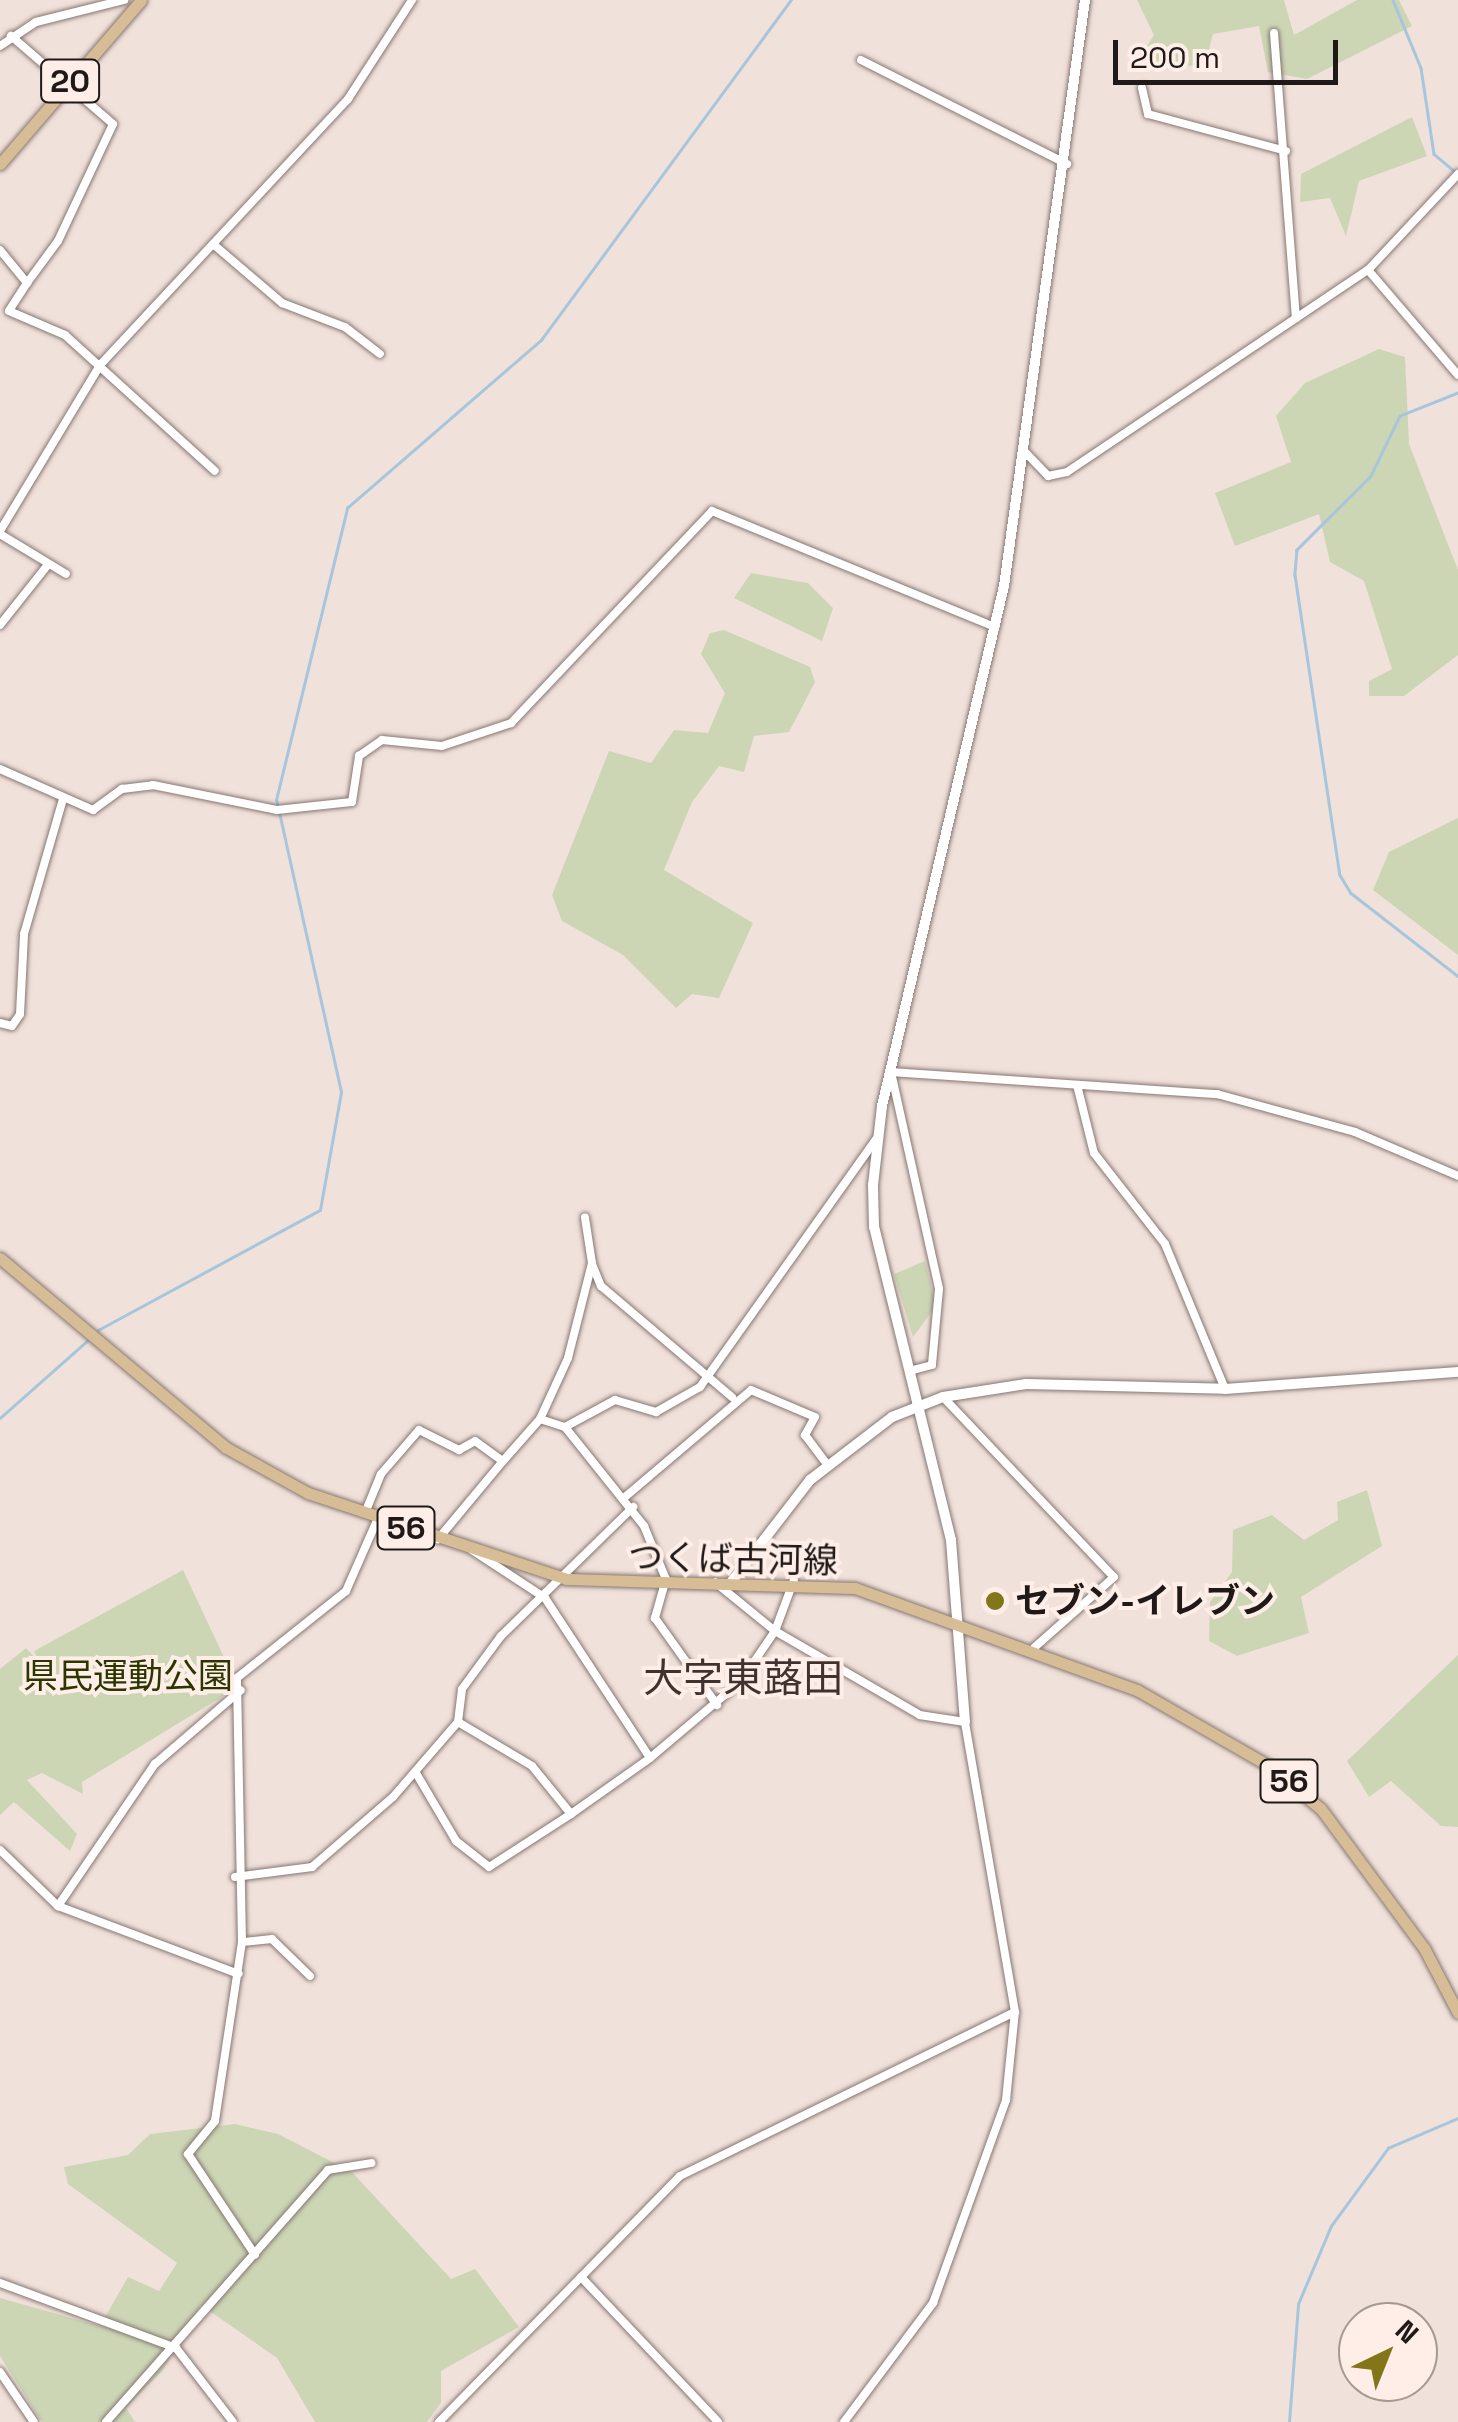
<!DOCTYPE html>
<html>
<head>
<meta charset="utf-8">
<style>
  body { margin:0 }
  #map { position:relative; width:1458px; height:2422px; overflow:hidden; background:#f1e1db; font-family:"Space Grotesk","Noto Sans JP",sans-serif }
  div>[style] { position:absolute }
  [style*='--x'] { left:calc(var(--x)*1px); top:calc(var(--y)*1px); width:calc(var(--w)*1px); rotate:calc(var(--a)*1deg) }
  .green>* { inset:0; background:#ccd6b5 }
  .stream>* { height:2.5px; margin:-1.25px; padding:0 1.25px; transform-origin:1.25px; border-radius:1.25px; background:#a7c6dc }
  .roads { filter:drop-shadow(0 0 2px #867772) drop-shadow(0 0 2px #867772) }
  .street>* { height:8px; margin:-4px; padding:0 4px; transform-origin:4px; border-radius:4px; background:#fff }
  .secondary>* { height:10px; margin:-5px; padding:0 5px; transform-origin:5px; border-radius:5px; background:#fff }
  .primary>* { height:11px; margin:-5.5px; padding:0 5.5px; transform-origin:5.5px; border-radius:5.5px; background:#d7bd95 }
  .dots>* { width:28px; height:28px; translate:-50% -50%; box-sizing:border-box; border:5px solid #ffeee8; border-radius:50% }
  span { translate:-50% -50%; white-space:nowrap; text-align:center; line-height:1.15; -webkit-text-stroke:8px #ffeee8; paint-order:stroke }
  .shield-label span { padding:2px 8px; background:#ffeee8; border:2px solid; border-radius:8px; -webkit-text-stroke-width:0 }
  .shield-label { font-size:32px; color:#1f1917; font-weight:700 }
  .street-label { font-size:35px; color:#1f1917 }
  .poi-label { font-size:35px; color:#1f1917; font-weight:700 }
  .left { translate:0 -50%; text-align:left }
  .park-label { font-size:35px; color:#2c3700 }
  .quarter-label { font-size:40px; color:#40332f }
  .north { position:absolute; left:1338px; top:2302px; width:100px; height:100px; box-sizing:border-box; background:#ffeee8; border:2px solid #a59994; border-radius:50%; rotate:43deg; font-size:28px; font-weight:700; line-height:40px; text-align:center; color:#1f1917 }
  .north::after { content:''; display:block; margin:auto; width:35px; height:45px; background:#827619; clip-path:polygon(50% 0,100% 100%,50% 72%,0 100%) }
  .scale { position:absolute; left:1113px; top:40px; width:225px; height:45px; box-sizing:border-box; border:5px solid #1f1917; border-top:0; padding-left:12px; font-size:30px; line-height:35px; white-space:nowrap; color:#1f1917; -webkit-text-stroke:8px #ffeee8; paint-order:stroke }
</style>
</head>
<body>
<div id="map">
  <div class="green">
    <div style="clip-path:polygon(1137px 0,1284px 0,1294px 35px,1357px 0,1399px 0,1412px 26px,1307px 79px,1268px 72px,1259px 26px,1213px 34px,1205px 64px,1162px 69px,1137px 62px,1154px 35px)"></div>
    <div style="clip-path:polygon(1412px 117px,1427px 156px,1359px 181px,1346px 236px,1330px 198px,1300px 202px,1301px 174px)"></div>
    <div style="clip-path:polygon(1379px 349px,1405px 357px,1409px 444px,1458px 570px,1458px 655px,1404px 696px,1369px 696px,1369px 681px,1392px 669px,1364px 581px,1330px 562px,1319px 514px,1235px 546px,1215px 493px,1291px 462px,1276px 416px,1305px 383px)"></div>
    <div style="clip-path:polygon(751px 573px,808px 583px,833px 608px,822px 641px,734px 598px)"></div>
    <div style="clip-path:polygon(724px 630px,810px 667px,815px 682px,789px 732px,754px 736px,744px 772px,719px 766px,692px 802px,664px 870px,753px 923px,719px 998px,692px 994px,676px 1008px,623px 955px,562px 921px,552px 895px,609px 751px,651px 763px,674px 730px,708px 733px,725px 693px,701px 654px,710px 633px)"></div>
    <div style="clip-path:polygon(1458px 818px,1458px 955px,1373px 890px,1389px 852px)"></div>
    <div style="clip-path:polygon(925px 1261px,936px 1306px,913px 1337px,894px 1274px)"></div>
    <div style="clip-path:polygon(1367px 1490px,1382px 1546px,1301px 1597px,1309px 1633px,1237px 1656px,1209px 1641px,1210px 1602px,1232px 1572px,1233px 1530px,1272px 1515px,1304px 1540px,1338px 1520px,1337px 1502px)"></div>
    <div style="clip-path:polygon(183px 1570px,238px 1687px,82px 1782px,83px 1794px,42px 1773px,27px 1780px,77px 1834px,70px 1851px,14px 1802px,0 1815px,0 1669px,26px 1648px,40px 1663px,34px 1651px)"></div>
    <div style="clip-path:polygon(1458px 1655px,1458px 1827px,1441px 1826px,1391px 1781px,1369px 1797px,1347px 1761px)"></div>
    <div style="clip-path:polygon(235px 2124px,278px 2134px,352px 2172px,451px 2279px,475px 2269px,519px 2327px,441px 2371px,441px 2403px,427px 2422px,315px 2422px,277px 2358px,201px 2305px,163px 2370px,126px 2408px,135px 2422px,42px 2422px,0 2356px,0 2298px,100px 2326px,128px 2277px,159px 2291px,177px 2263px,68px 2184px,64px 2167px,128px 2155px,150px 2134px)"></div>
  </div>
  <div class="stream">
    <div style="--x:1393;--y:0;--w:74;--a:67.6"></div>
    <div style="--x:1421;--y:68;--w:87;--a:81.4"></div>
    <div style="--x:1434;--y:154;--w:26;--a:40"></div>
    <div style="--x:1458;--y:393;--w:62;--a:158.4"></div>
    <div style="--x:1400;--y:416;--w:67;--a:115.8"></div>
    <div style="--x:1371;--y:476;--w:105;--a:135"></div>
    <div style="--x:1297;--y:550;--w:25;--a:95"></div>
    <div style="--x:1295;--y:575;--w:303;--a:81.5"></div>
    <div style="--x:1340;--y:875;--w:21;--a:59"></div>
    <div style="--x:1351;--y:893;--w:135;--a:37.8"></div>
    <div style="--x:98;--y:1330;--w:252;--a:-28.4"></div>
    <div style="--x:320;--y:1210;--w:120;--a:-79.9"></div>
    <div style="--x:341;--y:1092;--w:299;--a:-102.5"></div>
    <div style="--x:276;--y:800;--w:301;--a:-76.3"></div>
    <div style="--x:347;--y:508;--w:257;--a:-40.9"></div>
    <div style="--x:541;--y:340;--w:422;--a:-53.7"></div>
    <div style="--x:0;--y:1418;--w:116;--a:-41.5"></div>
    <div style="--x:1289;--y:2422;--w:118;--a:-85.6"></div>
    <div style="--x:1298;--y:2304;--w:85;--a:-67.1"></div>
    <div style="--x:1331;--y:2226;--w:97;--a:-53.8"></div>
    <div style="--x:1388;--y:2148;--w:76;--a:-23.2"></div>
  </div>
  <div class="roads">
    <div class="street">
      <div style="--x:1274;--y:33;--w:286;--a:85.6"></div>
      <div style="--x:0;--y:46;--w:43;--a:-33.7"></div>
      <div style="--x:36;--y:22;--w:91;--a:-14"></div>
      <div style="--x:861;--y:60;--w:231;--a:26.8"></div>
      <div style="--x:1142;--y:88;--w:27;--a:77"></div>
      <div style="--x:1148;--y:114;--w:143;--a:15"></div>
      <div style="--x:213;--y:244;--w:91;--a:40.5"></div>
      <div style="--x:282;--y:303;--w:67;--a:20.9"></div>
      <div style="--x:345;--y:327;--w:44;--a:37.6"></div>
      <div style="--x:0;--y:250;--w:43;--a:50.7"></div>
      <div style="--x:27;--y:283;--w:52;--a:-53.6"></div>
      <div style="--x:58;--y:241;--w:129;--a:-64.8"></div>
      <div style="--x:113;--y:124;--w:135;--a:-139.2"></div>
      <div style="--x:1368;--y:270;--w:138;--a:49.4"></div>
      <div style="--x:27;--y:283;--w:33;--a:123"></div>
      <div style="--x:9;--y:311;--w:61;--a:23.2"></div>
      <div style="--x:65;--y:335;--w:202;--a:42.2"></div>
      <div style="--x:1026;--y:453;--w:32;--a:46"></div>
      <div style="--x:1048;--y:476;--w:19;--a:-12"></div>
      <div style="--x:1067;--y:472;--w:362;--a:-33.9"></div>
      <div style="--x:1368;--y:270;--w:132;--a:-46.8"></div>
      <div style="--x:0;--y:531;--w:194;--a:-58.9"></div>
      <div style="--x:100;--y:365;--w:364;--a:-47"></div>
      <div style="--x:348;--y:99;--w:118;--a:-57.1"></div>
      <div style="--x:0;--y:534;--w:77;--a:31.2"></div>
      <div style="--x:0;--y:625;--w:75;--a:-51.5"></div>
      <div style="--x:0;--y:769;--w:102;--a:23.8"></div>
      <div style="--x:93;--y:810;--w:36;--a:-36"></div>
      <div style="--x:122;--y:789;--w:31;--a:-7"></div>
      <div style="--x:153;--y:785;--w:126;--a:11.4"></div>
      <div style="--x:277;--y:810;--w:75;--a:-6.1"></div>
      <div style="--x:352;--y:802;--w:47;--a:-81.3"></div>
      <div style="--x:359;--y:756;--w:28;--a:-35"></div>
      <div style="--x:382;--y:740;--w:60;--a:5.7"></div>
      <div style="--x:442;--y:746;--w:73;--a:-18.4"></div>
      <div style="--x:511;--y:723;--w:292;--a:-46.5"></div>
      <div style="--x:712;--y:511;--w:306;--a:22.3"></div>
      <div style="--x:0;--y:1023;--w:12;--a:14"></div>
      <div style="--x:12;--y:1026;--w:14;--a:-56"></div>
      <div style="--x:20;--y:1014;--w:80;--a:-87.1"></div>
      <div style="--x:24;--y:934;--w:141;--a:-73.9"></div>
      <div style="--x:891;--y:1072;--w:327;--a:3.9"></div>
      <div style="--x:1217;--y:1094;--w:143;--a:15.4"></div>
      <div style="--x:1355;--y:1132;--w:112;--a:23.1"></div>
      <div style="--x:891;--y:1072;--w:222;--a:77.5"></div>
      <div style="--x:939;--y:1289;--w:76;--a:95.3"></div>
      <div style="--x:932;--y:1365;--w:23;--a:165"></div>
      <div style="--x:1077;--y:1085;--w:70;--a:76"></div>
      <div style="--x:1094;--y:1153;--w:115;--a:52"></div>
      <div style="--x:1165;--y:1244;--w:157;--a:67.5"></div>
      <div style="--x:592;--y:1264;--w:24;--a:68"></div>
      <div style="--x:601;--y:1286;--w:172;--a:40.3"></div>
      <div style="--x:943;--y:1397;--w:248;--a:46.5"></div>
      <div style="--x:1114;--y:1577;--w:106;--a:138.5"></div>
      <div style="--x:540;--y:1419;--w:26;--a:18"></div>
      <div style="--x:565;--y:1427;--w:57;--a:-28.4"></div>
      <div style="--x:615;--y:1400;--w:43;--a:16.3"></div>
      <div style="--x:656;--y:1412;--w:51;--a:-29.6"></div>
      <div style="--x:700;--y:1387;--w:304;--a:-54.6"></div>
      <div style="--x:565;--y:1427;--w:127;--a:51.4"></div>
      <div style="--x:644;--y:1526;--w:57;--a:67.5"></div>
      <div style="--x:666;--y:1579;--w:41;--a:105.8"></div>
      <div style="--x:655;--y:1618;--w:107;--a:54.5"></div>
      <div style="--x:503;--y:1461;--w:56;--a:-48.6"></div>
      <div style="--x:540;--y:1419;--w:67;--a:-65.3"></div>
      <div style="--x:568;--y:1358;--w:98;--a:-75.8"></div>
      <div style="--x:592;--y:1263;--w:46;--a:-98.8"></div>
      <div style="--x:625;--y:1497;--w:165;--a:-40.3"></div>
      <div style="--x:751;--y:1390;--w:69;--a:22.9"></div>
      <div style="--x:815;--y:1417;--w:21;--a:119"></div>
      <div style="--x:805;--y:1435;--w:38;--a:53"></div>
      <div style="--x:365;--y:1513;--w:42;--a:-67.7"></div>
      <div style="--x:381;--y:1474;--w:58;--a:-49.2"></div>
      <div style="--x:419;--y:1430;--w:45;--a:26.6"></div>
      <div style="--x:459;--y:1450;--w:18;--a:-29"></div>
      <div style="--x:475;--y:1441;--w:34;--a:36"></div>
      <div style="--x:503;--y:1461;--w:102;--a:129.8"></div>
      <div style="--x:472;--y:1550;--w:87;--a:33.3"></div>
      <div style="--x:545;--y:1598;--w:191;--a:56.7"></div>
      <div style="--x:650;--y:1758;--w:119;--a:-40.2"></div>
      <div style="--x:741;--y:1681;--w:60;--a:-55.8"></div>
      <div style="--x:775;--y:1631;--w:77;--a:-140.8"></div>
      <div style="--x:458;--y:1722;--w:86;--a:30.7"></div>
      <div style="--x:532;--y:1766;--w:62;--a:50.9"></div>
      <div style="--x:571;--y:1814;--w:97;--a:-35.3"></div>
      <div style="--x:416;--y:1773;--w:79;--a:59.5"></div>
      <div style="--x:456;--y:1841;--w:42;--a:38.2"></div>
      <div style="--x:489;--y:1867;--w:98;--a:-32.9"></div>
      <div style="--x:0;--y:1850;--w:81;--a:44"></div>
      <div style="--x:58;--y:1906;--w:193;--a:20.6"></div>
      <div style="--x:235;--y:1877;--w:78;--a:-7.4"></div>
      <div style="--x:312;--y:1867;--w:107;--a:-40.8"></div>
      <div style="--x:393;--y:1797;--w:99;--a:-49.1"></div>
      <div style="--x:458;--y:1722;--w:33;--a:-83"></div>
      <div style="--x:462;--y:1689;--w:66;--a:-53.7"></div>
      <div style="--x:501;--y:1636;--w:185;--a:-44.3"></div>
      <div style="--x:58;--y:1906;--w:172;--a:-55.7"></div>
      <div style="--x:155;--y:1764;--w:113;--a:-40.7"></div>
      <div style="--x:242;--y:1942;--w:181;--a:98.6"></div>
      <div style="--x:215;--y:2121;--w:43;--a:129.3"></div>
      <div style="--x:188;--y:2154;--w:121;--a:56.4"></div>
      <div style="--x:310;--y:1976;--w:53;--a:-135.8"></div>
      <div style="--x:272;--y:1939;--w:30;--a:174"></div>
      <div style="--x:242;--y:1942;--w:264;--a:-91.1"></div>
      <div style="--x:237;--y:1678;--w:139;--a:-38.6"></div>
      <div style="--x:346;--y:1591;--w:80;--a:-66.3"></div>
      <div style="--x:581;--y:2277;--w:199;--a:46.6"></div>
      <div style="--x:0;--y:2283;--w:188;--a:20.3"></div>
      <div style="--x:176;--y:2348;--w:93;--a:52.4"></div>
      <div style="--x:0;--y:2372;--w:60;--a:55.8"></div>
      <div style="--x:106;--y:2422;--w:336;--a:-48.6"></div>
      <div style="--x:328;--y:2170;--w:44;--a:-9.2"></div>
      <div style="--x:439;--y:2422;--w:344;--a:-45.6"></div>
      <div style="--x:680;--y:2176;--w:373;--a:-26.1"></div>
      <div style="--x:1015;--y:2012;--w:294;--a:-99.8"></div>
      <div style="--x:965;--y:1722;--w:46;--a:-171.2"></div>
      <div style="--x:920;--y:1715;--w:168;--a:-149.9"></div>
      <div style="--x:775;--y:1631;--w:54;--a:-69.6"></div>
      <div style="--x:844;--y:2422;--w:149;--a:-53.2"></div>
      <div style="--x:933;--y:2303;--w:216;--a:-70.2"></div>
      <div style="--x:1006;--y:2100;--w:88;--a:-84.2"></div>
    </div>
    <div class="secondary">
      <div style="--x:732;--y:1581;--w:128;--a:-52.3"></div>
      <div style="--x:810;--y:1480;--w:103;--a:-37.5"></div>
      <div style="--x:892;--y:1417;--w:55;--a:-21.4"></div>
      <div style="--x:943;--y:1397;--w:84;--a:-8.9"></div>
      <div style="--x:1026;--y:1384;--w:199;--a:1.4"></div>
      <div style="--x:1225;--y:1389;--w:234;--a:-4.2"></div>
      <div style="--x:965;--y:1722;--w:183;--a:-94.4"></div>
      <div style="--x:951;--y:1540;--w:322;--a:-103.8"></div>
      <div style="--x:874;--y:1227;--w:42;--a:-91.4"></div>
      <div style="--x:873;--y:1185;--w:80;--a:-83.5"></div>
      <div style="--x:882;--y:1106;--w:534;--a:-76.8"></div>
      <div style="--x:1004;--y:586;--w:592;--a:-82.13"></div>
    </div>
    <div class="primary">
      <div style="--x:0;--y:164;--w:216;--a:-49.3"></div>
      <div style="--x:0;--y:1258;--w:294;--a:40"></div>
      <div style="--x:225;--y:1447;--w:95;--a:29"></div>
      <div style="--x:308;--y:1493;--w:272;--a:18.4"></div>
      <div style="--x:566;--y:1579;--w:289;--a:1.8"></div>
      <div style="--x:855;--y:1588;--w:300;--a:19.9"></div>
      <div style="--x:1137;--y:1690;--w:152;--a:29.9"></div>
      <div style="--x:1269;--y:1766;--w:67;--a:39.6"></div>
      <div style="--x:1321;--y:1809;--w:173;--a:53.5"></div>
      <div style="--x:1424;--y:1948;--w:73;--a:62.4"></div>
    </div>
  </div>
  <div class="dots">
    <div style="left:995px;top:1601px;background:#827619"></div>
  </div>
  <div class="shield-label">
    <span style="left:70px;top:81px">20</span>
    <span style="left:406px;top:1528px">56</span>
    <span style="left:1289px;top:1781px">56</span>
  </div>
  <div class="street-label">
    <span style="left:733px;top:1559px;rotate:1deg">つくば古河線</span>
  </div>
  <div class="poi-label">
    <span class="left" style="left:1015px;top:1601px">セブン-イレブン</span>
  </div>
  <div class="park-label">
    <span style="left:128px;top:1676px">県民運動公園</span>
  </div>
  <div class="quarter-label">
    <span style="left:743px;top:1679px">大字東蕗田</span>
  </div>
  <div class="north">N</div>
  <div class="scale">200 m</div>
</div>
</body>
</html>
